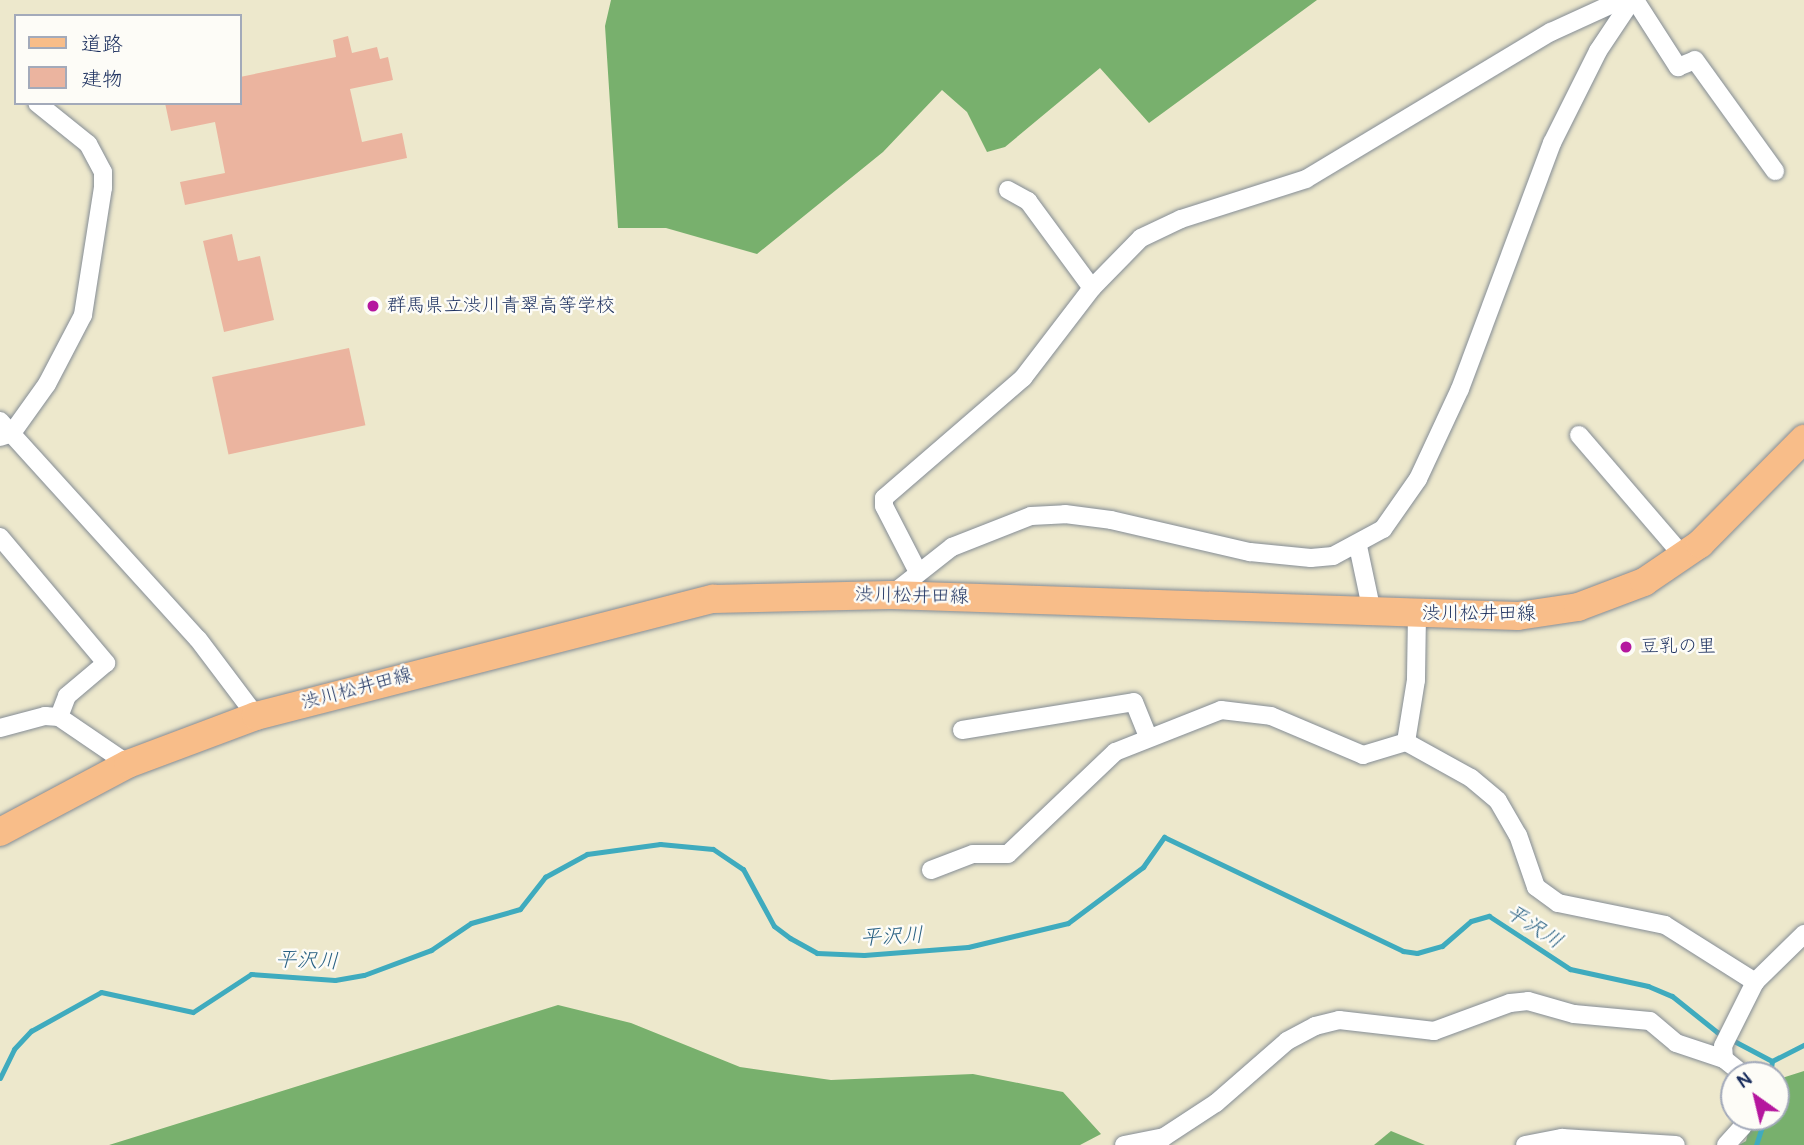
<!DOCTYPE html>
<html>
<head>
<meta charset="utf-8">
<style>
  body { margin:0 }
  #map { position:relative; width:1804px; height:1145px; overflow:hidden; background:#ede8cc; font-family:Pangolin,"Klee One",sans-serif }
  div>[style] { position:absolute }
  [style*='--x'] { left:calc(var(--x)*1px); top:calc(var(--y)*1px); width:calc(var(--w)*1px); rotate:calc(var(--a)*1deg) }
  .forest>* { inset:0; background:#78b06d }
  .stream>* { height:5px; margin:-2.5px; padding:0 2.5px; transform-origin:2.5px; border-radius:2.5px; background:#3fabbe }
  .building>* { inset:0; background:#ebb49f; transform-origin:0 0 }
  .roads { filter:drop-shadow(0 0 2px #848c95) drop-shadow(0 0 2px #848c95) }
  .minor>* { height:18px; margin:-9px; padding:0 9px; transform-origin:9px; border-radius:9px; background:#fff }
  .primary>* { height:28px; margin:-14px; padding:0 14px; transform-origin:14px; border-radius:14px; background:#f8bd89 }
  .dots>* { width:19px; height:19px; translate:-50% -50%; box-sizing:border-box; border:4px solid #fdfcf7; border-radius:50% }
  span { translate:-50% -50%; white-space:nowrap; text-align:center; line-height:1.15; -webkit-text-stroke:5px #fdfcf7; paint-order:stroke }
  .poi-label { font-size:19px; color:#1b2f5e }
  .left { translate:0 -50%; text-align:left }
  .street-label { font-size:19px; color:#1b2f5e }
  .water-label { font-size:21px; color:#296184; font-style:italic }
  .legend { position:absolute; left:14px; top:14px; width:228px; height:91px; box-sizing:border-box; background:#fdfcf7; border:2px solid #a3aaba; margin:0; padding:9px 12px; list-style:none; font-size:21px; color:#1b2f5e }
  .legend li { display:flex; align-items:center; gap:14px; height:35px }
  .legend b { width:35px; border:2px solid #a3aaba }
  .north { position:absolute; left:1720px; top:1061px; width:70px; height:70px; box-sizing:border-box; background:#fdfcf7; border:2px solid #a3aaba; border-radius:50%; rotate:326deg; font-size:19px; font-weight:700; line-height:28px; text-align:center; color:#1b2f5e }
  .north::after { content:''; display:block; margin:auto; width:24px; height:32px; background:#b5179e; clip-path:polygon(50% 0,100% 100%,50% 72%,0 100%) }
</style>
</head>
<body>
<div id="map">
  <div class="forest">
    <div style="clip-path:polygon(611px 0,1317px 0,1149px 123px,1100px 68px,1005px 147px,987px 152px,967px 112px,942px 90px,883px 152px,757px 254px,666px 228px,618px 228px,605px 26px)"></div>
    <div style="clip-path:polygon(558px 1005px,631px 1023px,740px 1067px,831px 1080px,973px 1074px,1063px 1092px,1101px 1134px,1080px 1145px,109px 1145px)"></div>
    <div style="clip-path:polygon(1804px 1071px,1804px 1145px,1739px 1145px,1746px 1141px,1752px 1117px,1776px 1117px,1776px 1080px)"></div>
    <div style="clip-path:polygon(1391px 1131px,1425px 1145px,1374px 1145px)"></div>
  </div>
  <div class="stream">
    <div style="--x:1772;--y:1061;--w:36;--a:-27"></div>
    <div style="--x:1770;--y:1075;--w:14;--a:-82"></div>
    <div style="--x:0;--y:1078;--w:32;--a:-64"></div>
    <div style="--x:14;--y:1049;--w:25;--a:-47"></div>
    <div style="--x:31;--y:1031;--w:80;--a:-29.1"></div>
    <div style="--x:101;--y:992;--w:94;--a:12.3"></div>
    <div style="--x:193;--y:1012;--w:69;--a:-33.2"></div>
    <div style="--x:251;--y:974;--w:84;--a:4.1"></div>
    <div style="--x:335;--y:980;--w:29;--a:-10"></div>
    <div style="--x:364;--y:975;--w:72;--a:-20.5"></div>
    <div style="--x:431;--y:950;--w:48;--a:-34"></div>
    <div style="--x:471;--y:923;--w:51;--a:-15.9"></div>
    <div style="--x:520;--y:909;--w:41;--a:-52"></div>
    <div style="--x:545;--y:877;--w:48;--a:-28.7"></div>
    <div style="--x:587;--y:854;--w:74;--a:-7.8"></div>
    <div style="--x:660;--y:844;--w:53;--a:5.4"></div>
    <div style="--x:713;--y:849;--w:36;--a:34"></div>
    <div style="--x:743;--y:869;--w:65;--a:61.5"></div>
    <div style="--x:774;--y:926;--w:20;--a:37"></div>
    <div style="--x:790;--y:938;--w:31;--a:29"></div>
    <div style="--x:817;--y:953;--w:47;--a:2.4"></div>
    <div style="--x:864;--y:955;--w:104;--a:-4.4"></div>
    <div style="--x:968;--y:947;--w:103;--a:-13.5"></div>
    <div style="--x:1068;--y:923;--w:94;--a:-36.7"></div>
    <div style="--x:1143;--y:867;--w:37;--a:-55"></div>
    <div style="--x:1164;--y:837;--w:265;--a:25.5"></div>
    <div style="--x:1403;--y:951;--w:14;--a:8"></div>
    <div style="--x:1417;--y:953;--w:26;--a:-16"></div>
    <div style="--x:1442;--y:946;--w:38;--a:-41"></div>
    <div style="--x:1471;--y:921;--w:19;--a:-16"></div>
    <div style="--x:1489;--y:916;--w:97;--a:33.2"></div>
    <div style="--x:1570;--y:969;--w:80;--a:12.3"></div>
    <div style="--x:1648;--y:986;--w:26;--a:23"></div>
    <div style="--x:1672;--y:996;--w:58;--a:38.7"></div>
    <div style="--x:1717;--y:1032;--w:62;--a:27.8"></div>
    <div style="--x:1756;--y:1145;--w:29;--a:-72"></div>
  </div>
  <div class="building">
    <div style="clip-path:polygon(348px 36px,352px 53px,377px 47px,380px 59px,388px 57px,393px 80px,350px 89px,362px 142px,402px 133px,407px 158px,185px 205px,180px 182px,225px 173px,215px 122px,171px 131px,165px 103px,240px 103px,240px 77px,336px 57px,333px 40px)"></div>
    <div style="clip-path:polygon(232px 234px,238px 261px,260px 256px,274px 320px,224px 332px,203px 241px)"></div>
    <div style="left:349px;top:348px;width:79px;height:140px;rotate:78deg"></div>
  </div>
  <div class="roads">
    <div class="minor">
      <div style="--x:1635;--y:0;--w:80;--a:57.3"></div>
      <div style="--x:1678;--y:67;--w:18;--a:-22"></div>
      <div style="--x:1695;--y:60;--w:137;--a:54.2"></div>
      <div style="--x:1008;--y:190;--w:23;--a:29"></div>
      <div style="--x:1028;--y:201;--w:108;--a:53.7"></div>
      <div style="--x:0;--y:421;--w:294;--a:47.8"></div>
      <div style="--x:198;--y:639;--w:96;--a:53"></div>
      <div style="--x:1579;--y:435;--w:160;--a:49.3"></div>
      <div style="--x:0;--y:437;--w:13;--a:-18"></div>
      <div style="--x:12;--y:433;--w:60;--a:-54.5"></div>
      <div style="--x:47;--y:384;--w:78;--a:-62.4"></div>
      <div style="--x:83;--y:315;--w:129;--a:-81.1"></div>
      <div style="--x:103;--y:188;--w:16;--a:-90"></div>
      <div style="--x:103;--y:172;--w:32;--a:-118"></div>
      <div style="--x:88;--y:144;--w:65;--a:-141.2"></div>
      <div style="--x:0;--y:537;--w:165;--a:49.9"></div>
      <div style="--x:106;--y:663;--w:51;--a:139.8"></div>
      <div style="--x:67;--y:696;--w:22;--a:111"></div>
      <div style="--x:1358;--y:546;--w:67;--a:78"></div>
      <div style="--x:918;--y:572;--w:74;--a:-117.3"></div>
      <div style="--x:884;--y:506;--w:8;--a:-90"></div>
      <div style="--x:884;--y:498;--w:184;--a:-40.8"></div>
      <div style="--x:1023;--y:378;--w:113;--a:-52.5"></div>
      <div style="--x:1092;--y:288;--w:70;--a:-45.6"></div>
      <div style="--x:1141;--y:238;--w:44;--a:-25.4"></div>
      <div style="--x:1181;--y:219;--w:131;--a:-17.7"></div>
      <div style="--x:1306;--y:179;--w:286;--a:-31"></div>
      <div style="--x:1551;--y:32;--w:77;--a:-24.6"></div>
      <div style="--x:891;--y:595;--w:78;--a:-38.2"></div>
      <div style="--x:952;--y:547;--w:85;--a:-21.4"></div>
      <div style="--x:1031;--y:516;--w:34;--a:-3"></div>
      <div style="--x:1065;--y:514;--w:46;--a:7.4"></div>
      <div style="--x:1111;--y:520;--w:143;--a:13"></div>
      <div style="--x:1250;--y:552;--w:61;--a:5.6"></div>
      <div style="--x:1311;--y:558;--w:22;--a:-5"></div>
      <div style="--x:1333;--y:556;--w:57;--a:-28.4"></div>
      <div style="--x:1383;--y:529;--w:61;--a:-55"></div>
      <div style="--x:1418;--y:479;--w:99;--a:-65"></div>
      <div style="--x:1460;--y:389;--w:263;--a:-69.5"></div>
      <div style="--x:1552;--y:143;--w:103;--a:-63.4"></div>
      <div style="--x:1598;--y:51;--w:61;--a:-56.3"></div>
      <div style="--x:1417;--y:614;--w:66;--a:90.9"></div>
      <div style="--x:1416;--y:680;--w:63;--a:99.2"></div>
      <div style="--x:1406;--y:742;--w:74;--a:29"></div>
      <div style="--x:1471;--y:778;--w:35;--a:40"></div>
      <div style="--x:1498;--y:801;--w:39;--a:60"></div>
      <div style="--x:1518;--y:835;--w:55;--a:70.9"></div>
      <div style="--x:1536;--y:887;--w:27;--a:36"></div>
      <div style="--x:1558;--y:903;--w:109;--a:11.6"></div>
      <div style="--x:1665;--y:925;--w:107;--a:32.3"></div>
      <div style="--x:0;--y:728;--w:47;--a:-14.9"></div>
      <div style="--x:45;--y:716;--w:14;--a:4"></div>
      <div style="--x:59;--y:717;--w:83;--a:34.3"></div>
      <div style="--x:962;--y:730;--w:174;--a:-9.2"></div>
      <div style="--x:1134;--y:702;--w:38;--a:68"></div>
      <div style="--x:931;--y:870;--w:45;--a:-20.9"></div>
      <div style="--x:973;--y:854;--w:35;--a:0"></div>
      <div style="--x:1008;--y:854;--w:148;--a:-43.6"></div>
      <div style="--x:1115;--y:752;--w:114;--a:-21.6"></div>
      <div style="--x:1221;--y:710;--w:50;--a:6.8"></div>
      <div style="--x:1271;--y:716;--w:100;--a:23"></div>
      <div style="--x:1363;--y:755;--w:45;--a:-16.8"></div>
      <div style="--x:1724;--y:1059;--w:13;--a:-94"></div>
      <div style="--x:1723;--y:1046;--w:72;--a:-63.4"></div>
      <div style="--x:1755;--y:982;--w:69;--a:-44.4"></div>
      <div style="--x:1124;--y:1145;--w:41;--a:-11.3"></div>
      <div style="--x:1164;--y:1137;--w:62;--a:-33.2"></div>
      <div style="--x:1216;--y:1103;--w:94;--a:-41.1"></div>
      <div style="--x:1287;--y:1041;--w:32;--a:-28"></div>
      <div style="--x:1315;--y:1026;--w:25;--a:-14"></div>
      <div style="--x:1339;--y:1020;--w:96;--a:6.6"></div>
      <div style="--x:1434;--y:1031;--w:81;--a:-20.2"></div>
      <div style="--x:1510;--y:1003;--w:18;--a:-6"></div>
      <div style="--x:1528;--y:1001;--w:48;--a:15.8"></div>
      <div style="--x:1574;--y:1014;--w:76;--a:5.3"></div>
      <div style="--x:1650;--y:1021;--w:34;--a:40"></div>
      <div style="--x:1676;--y:1043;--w:51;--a:18.4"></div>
      <div style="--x:1724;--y:1059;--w:26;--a:39"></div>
      <div style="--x:1525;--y:1145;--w:38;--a:-11"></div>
      <div style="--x:1562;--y:1138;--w:114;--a:3.5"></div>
      <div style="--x:1726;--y:1145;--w:25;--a:-48"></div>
      <div style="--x:1743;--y:1126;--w:9;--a:-77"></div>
    </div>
    <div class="primary">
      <div style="--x:0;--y:832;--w:145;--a:-28"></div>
      <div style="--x:128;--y:764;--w:137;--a:-20.6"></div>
      <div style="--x:256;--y:716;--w:472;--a:-14.4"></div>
      <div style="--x:713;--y:599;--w:178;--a:-1.3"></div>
      <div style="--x:891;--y:595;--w:627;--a:1.92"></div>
      <div style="--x:1518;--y:616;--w:61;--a:-8.5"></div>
      <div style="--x:1578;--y:607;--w:71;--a:-20.7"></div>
      <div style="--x:1644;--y:582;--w:68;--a:-34.2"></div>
      <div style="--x:1700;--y:544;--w:148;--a:-45.3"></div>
    </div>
  </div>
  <div class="dots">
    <div style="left:373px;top:306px;background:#b5179e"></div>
    <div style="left:1626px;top:647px;background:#b5179e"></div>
  </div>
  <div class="poi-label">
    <span class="left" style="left:387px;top:306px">群馬県立渋川青翠高等学校</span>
    <span class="left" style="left:1640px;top:647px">豆乳の里</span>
  </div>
  <div class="street-label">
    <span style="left:912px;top:596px;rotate:1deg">渋川松井田線</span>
    <span style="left:1479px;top:614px">渋川松井田線</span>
    <span style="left:357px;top:689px;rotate:-15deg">渋川松井田線</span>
  </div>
  <div class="water-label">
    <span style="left:1534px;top:927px;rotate:33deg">平沢川</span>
    <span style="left:892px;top:937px;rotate:-3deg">平沢川</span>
    <span style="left:307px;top:961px;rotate:2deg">平沢川</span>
  </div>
  <ul class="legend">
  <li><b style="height:9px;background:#f8bd89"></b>道路</li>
  <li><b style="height:19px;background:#ebb49f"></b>建物</li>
  </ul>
  <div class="north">N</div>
</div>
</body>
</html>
